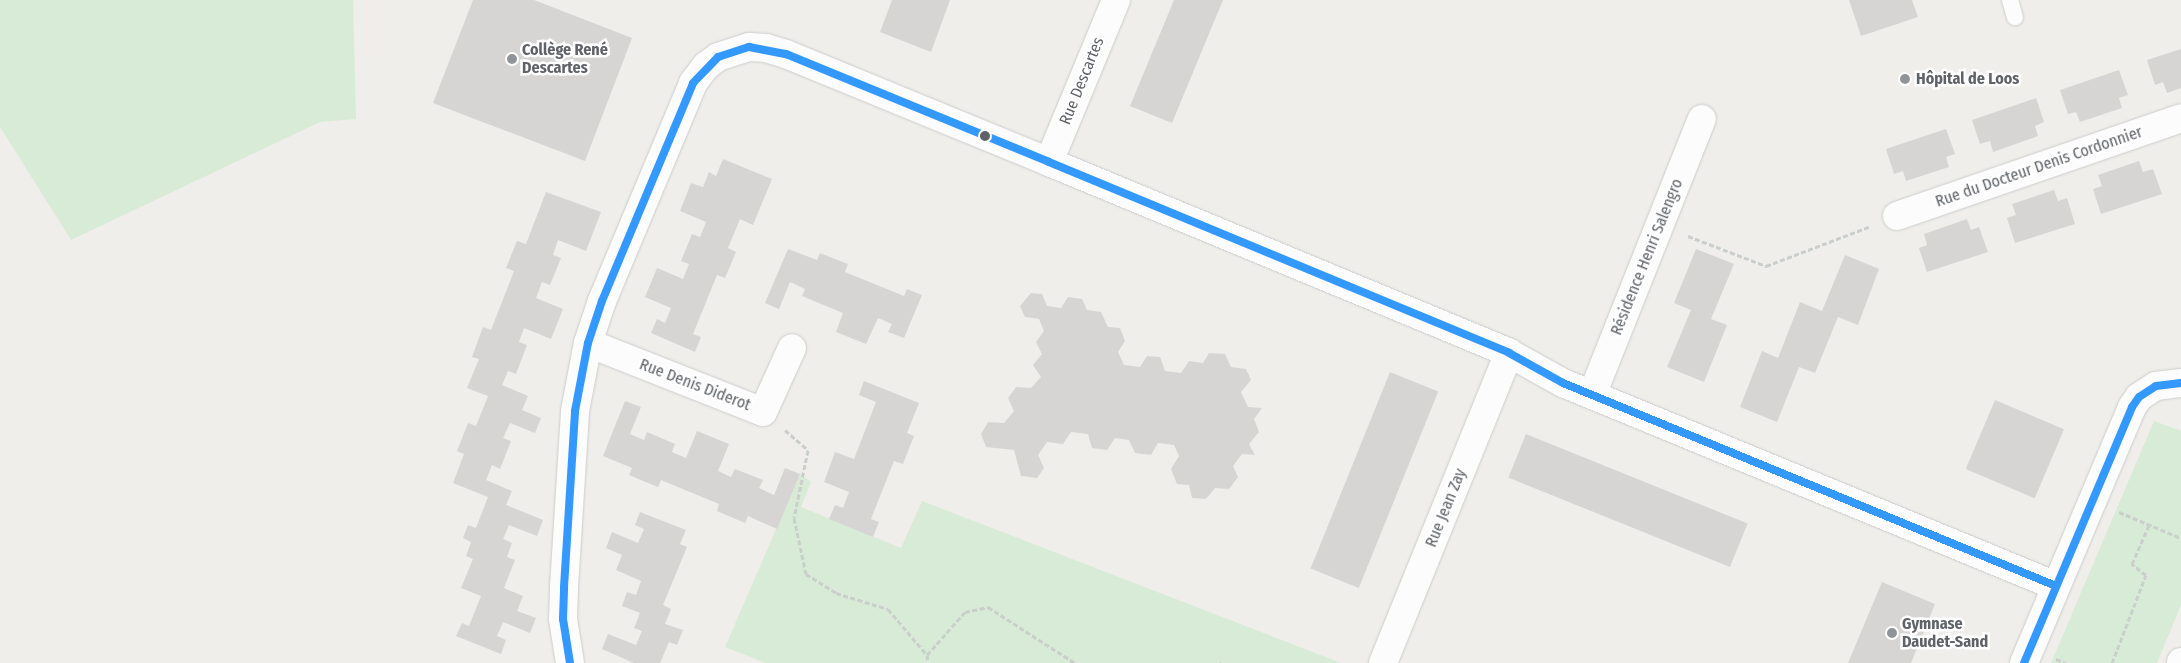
<!DOCTYPE html>
<html>
<head>
<meta charset="utf-8">
<style>
  body { margin:0 }
  #map { position:relative; width:2181px; height:663px; overflow:hidden; background:#efeeea; font-family:"Fira Sans Condensed",sans-serif }
  div>[style] { position:absolute }
  [style*='--x'] { left:calc(var(--x)*1px); top:calc(var(--y)*1px); width:calc(var(--w)*1px); rotate:calc(var(--a)*1deg) }
  .green>* { inset:0; background:#d8ebd6 }
  .building>* { inset:0; background:#d6d5d3; transform-origin:0 0 }
  .path>* { height:3px; margin-top:-1.5px; transform-origin:0; background:repeating-linear-gradient(90deg,#cacfcc 0 5px,transparent 0 7.5px) }
  .roads { filter:drop-shadow(0 0 1px #cbcccc) drop-shadow(0 0 1px #cbcccc) }
  .lane>* { height:16px; margin:-8px; padding:0 8px; transform-origin:8px; border-radius:8px; background:#fdfcfc }
  .street>* { height:28px; margin:-14px; padding:0 14px; transform-origin:14px; border-radius:14px; background:#fdfcfc }
  .bus-1>* { height:8px; margin:-4px; padding:0 4px; transform-origin:4px; border-radius:4px; background:#39f }
  .dots>* { width:14px; height:14px; translate:-50% -50%; box-sizing:border-box; border:2px solid #fff; border-radius:50% }
  span { translate:-50% -50%; white-space:nowrap; text-align:center; line-height:1.15; -webkit-text-stroke:5px #fff; paint-order:stroke }
  .poi-label { font-size:16px; color:#5f6368; font-weight:700 }
  .left { translate:0 -50%; text-align:left }
  .street-label { font-size:16px; color:#5f6368 }
</style>
</head>
<body>
<div id="map">
  <div class="green">
    <div style="clip-path:polygon(0 0,353px 0,356px 119px,320px 122px,71px 240px,0 127px)"></div>
    <div style="clip-path:polygon(2154px 421px,2181px 431px,2181px 605px,2157px 663px,2051px 663px)"></div>
    <div style="clip-path:polygon(800px 474px,811px 482px,801px 507px,901px 548px,922px 501px,1341px 663px,765px 663px,725px 647px)"></div>
  </div>
  <div class="building">
    <div style="clip-path:polygon(473px 0,534px 0,632px 38px,585px 161px,433px 103px)"></div>
    <div style="clip-path:polygon(892px 0,950px 0,931px 52px,880px 32px)"></div>
    <div style="clip-path:polygon(1174px 0,1223px 0,1172px 123px,1130px 106px)"></div>
    <div style="clip-path:polygon(1849px 0,1912px 0,1918px 17px,1861px 36px)"></div>
    <div style="clip-path:polygon(2181px 49px,2181px 88px,2167px 93px,2163px 82px,2155px 85px,2147px 60px)"></div>
    <div style="clip-path:polygon(2119px 70px,2128px 95px,2119px 98px,2122px 108px,2080px 122px,2076px 112px,2068px 114px,2060px 90px)"></div>
    <div style="clip-path:polygon(2036px 98px,2044px 122px,2035px 126px,2038px 136px,1993px 152px,1990px 141px,1980px 144px,1972px 120px)"></div>
    <div style="clip-path:polygon(1946px 129px,1955px 154px,1946px 157px,1949px 167px,1906px 181px,1903px 171px,1894px 174px,1886px 149px)"></div>
    <div style="clip-path:polygon(723px 159px,772px 179px,753px 225px,740px 219px,728px 248px,736px 252px,725px 278px,717px 275px,693px 334px,701px 337px,695px 352px,651px 333px,657px 319px,665px 323px,671px 308px,645px 297px,657px 268px,683px 279px,689px 264px,681px 261px,692px 234px,700px 237px,706px 222px,680px 211px,691px 183px,703px 187px,709px 172px,716px 176px)"></div>
    <div style="clip-path:polygon(2139px 161px,2143px 172px,2153px 169px,2162px 194px,2101px 214px,2093px 189px,2102px 186px,2098px 175px)"></div>
    <div style="clip-path:polygon(2054px 190px,2058px 201px,2067px 198px,2075px 224px,2015px 243px,2007px 218px,2016px 215px,2012px 204px)"></div>
    <div style="clip-path:polygon(546px 192px,601px 212px,586px 251px,558px 240px,553px 255px,561px 258px,550px 285px,542px 282px,536px 298px,563px 309px,551px 339px,524px 328px,519px 342px,527px 345px,516px 374px,508px 371px,502px 385px,528px 396px,522px 410px,541px 418px,535px 433px,510px 423px,503px 438px,511px 441px,500px 469px,492px 465px,486px 480px,512px 491px,506px 505px,543px 520px,537px 536px,509px 525px,503px 539px,512px 543px,507px 557px,515px 560px,504px 588px,523px 596px,517px 611px,536px 618px,530px 633px,503px 622px,497px 636px,506px 640px,501px 654px,456px 636px,462px 623px,469px 626px,481px 596px,461px 588px,473px 559px,466px 556px,471px 542px,463px 538px,468px 525px,476px 528px,488px 497px,453px 483px,464px 454px,457px 451px,468px 423px,476px 426px,488px 396px,467px 388px,479px 359px,472px 357px,483px 327px,491px 330px,514px 271px,506px 268px,517px 241px,526px 244px)"></div>
    <div style="clip-path:polygon(1967px 219px,1971px 230px,1979px 227px,1988px 252px,1927px 272px,1919px 248px,1927px 245px,1924px 234px)"></div>
    <div style="clip-path:polygon(788px 249px,817px 260px,820px 253px,835px 259px,848px 264px,845px 272px,904px 296px,907px 289px,922px 295px,904px 338px,888px 332px,892px 324px,878px 318px,866px 344px,836px 332px,843px 313px,802px 296px,805px 289px,790px 282px,779px 309px,765px 303px)"></div>
    <div style="clip-path:polygon(1696px 249px,1734px 264px,1711px 319px,1727px 325px,1704px 382px,1667px 367px,1691px 310px,1674px 303px)"></div>
    <div style="clip-path:polygon(1845px 255px,1879px 269px,1858px 325px,1838px 317px,1815px 373px,1799px 367px,1777px 422px,1740px 407px,1762px 351px,1778px 358px,1800px 302px,1822px 311px)"></div>
    <div style="clip-path:polygon(1031px 293px,1042px 294px,1047px 306px,1061px 308px,1068px 297px,1082px 299px,1087px 310px,1101px 312px,1108px 327px,1120px 328px,1125px 341px,1118px 352px,1124px 365px,1140px 367px,1147px 356px,1160px 357px,1165px 371px,1181px 373px,1189px 361px,1203px 363px,1209px 353px,1225px 354px,1231px 367px,1246px 369px,1251px 380px,1241px 392px,1248px 407px,1262px 408px,1254px 419px,1259px 432px,1249px 444px,1255px 455px,1242px 454px,1233px 466px,1238px 477px,1229px 489px,1215px 488px,1206px 499px,1192px 498px,1189px 485px,1177px 484px,1171px 469px,1179px 456px,1174px 445px,1158px 443px,1151px 455px,1135px 453px,1129px 440px,1115px 438px,1107px 450px,1092px 448px,1088px 434px,1071px 432px,1063px 444px,1047px 442px,1038px 455px,1044px 468px,1037px 478px,1021px 476px,1014px 450px,986px 447px,981px 434px,988px 422px,1004px 423px,1014px 411px,1008px 398px,1016px 387px,1031px 388px,1041px 377px,1033px 365px,1042px 354px,1036px 342px,1044px 331px,1039px 319px,1025px 317px,1020px 306px)"></div>
    <div style="left:1390px;top:372px;width:52px;height:212px;rotate:22deg"></div>
    <div style="clip-path:polygon(864px 381px,919px 403px,907px 433px,914px 436px,908px 451px,903px 464px,894px 461px,871px 519px,879px 522px,873px 537px,829px 519px,835px 505px,843px 508px,849px 492px,824px 482px,835px 452px,854px 459px,876px 402px,859px 395px)"></div>
    <div style="left:1995px;top:400px;width:75px;height:75px;rotate:23deg"></div>
    <div style="clip-path:polygon(625px 401px,641px 407px,630px 434px,644px 440px,647px 432px,675px 444px,672px 452px,686px 458px,697px 431px,729px 444px,718px 471px,731px 477px,735px 469px,763px 480px,759px 488px,774px 495px,785px 468px,800px 474px,777px 529px,748px 516px,745px 523px,717px 511px,719px 504px,661px 480px,658px 487px,643px 481px,629px 475px,632px 468px,603px 456px)"></div>
    <div style="left:1526px;top:434px;width:239px;height:47px;rotate:22deg"></div>
    <div style="clip-path:polygon(640px 512px,686px 530px,680px 544px,687px 547px,663px 605px,671px 609px,665px 624px,683px 630px,677px 645px,669px 642px,660px 663px,634px 663px,602px 649px,608px 634px,636px 645px,642px 631px,634px 628px,640px 613px,622px 606px,627px 592px,636px 595px,641px 581px,616px 570px,622px 555px,606px 548px,612px 532px,638px 543px,644px 529px,635px 525px)"></div>
    <div style="clip-path:polygon(1882px 582px,1935px 604px,1911px 663px,1848px 663px)"></div>
  </div>
  <div class="path">
    <div style="--x:1688;--y:236;--w:84;--a:21"></div>
    <div style="--x:1766;--y:266;--w:112;--a:-20.9"></div>
    <div style="--x:785;--y:430;--w:30;--a:41"></div>
    <div style="--x:808;--y:450;--w:69;--a:101.6"></div>
    <div style="--x:794;--y:518;--w:57;--a:77.9"></div>
    <div style="--x:806;--y:574;--w:36;--a:32"></div>
    <div style="--x:836;--y:593;--w:54;--a:17.1"></div>
    <div style="--x:888;--y:609;--w:60;--a:49.7"></div>
    <div style="--x:927;--y:655;--w:8;--a:83"></div>
    <div style="--x:2119;--y:512;--w:67;--a:22.8"></div>
    <div style="--x:927;--y:655;--w:57;--a:-48.5"></div>
    <div style="--x:965;--y:612;--w:24;--a:-12"></div>
    <div style="--x:988;--y:607;--w:103;--a:32.8"></div>
    <div style="--x:2056;--y:659;--w:11;--a:22"></div>
    <div style="--x:1220;--y:663;--w:1;--a:0"></div>
    <div style="--x:2112;--y:663;--w:94;--a:-68.9"></div>
    <div style="--x:2146;--y:575;--w:18;--a:-142"></div>
    <div style="--x:2132;--y:564;--w:43;--a:-66.4"></div>
  </div>
  <div class="roads">
    <div class="lane">
      <div style="--x:2010;--y:0;--w:18;--a:74"></div>
    </div>
    <div class="street">
      <div style="--x:1049;--y:162;--w:175;--a:-67.5"></div>
      <div style="--x:1897;--y:216;--w:300;--a:-19"></div>
      <div style="--x:588;--y:343;--w:188;--a:21.5"></div>
      <div style="--x:763;--y:412;--w:70;--a:-65.6"></div>
      <div style="--x:1592;--y:395;--w:297;--a:-68.3"></div>
      <div style="--x:570;--y:663;--w:45;--a:-99"></div>
      <div style="--x:563;--y:619;--w:32;--a:-88"></div>
      <div style="--x:564;--y:587;--w:176;--a:-86.4"></div>
      <div style="--x:575;--y:411;--w:69;--a:-79.2"></div>
      <div style="--x:588;--y:343;--w:44;--a:-71.6"></div>
      <div style="--x:602;--y:301;--w:236;--a:-67.3"></div>
      <div style="--x:693;--y:83;--w:21;--a:-53"></div>
      <div style="--x:706;--y:66;--w:15;--a:-37"></div>
      <div style="--x:718;--y:57;--w:33;--a:-18"></div>
      <div style="--x:749;--y:47;--w:17;--a:3"></div>
      <div style="--x:766;--y:48;--w:21;--a:17"></div>
      <div style="--x:786;--y:54;--w:284;--a:22.3"></div>
      <div style="--x:1049;--y:162;--w:498;--a:22.5"></div>
      <div style="--x:1509;--y:353;--w:62;--a:29.1"></div>
      <div style="--x:1563;--y:383;--w:533;--a:22.38"></div>
      <div style="--x:1383;--y:663;--w:335;--a:-67.9"></div>
      <div style="--x:2024;--y:663;--w:278;--a:-67.1"></div>
      <div style="--x:2132;--y:407;--w:12;--a:-55"></div>
      <div style="--x:2139;--y:397;--w:20;--a:-33"></div>
      <div style="--x:2156;--y:386;--w:25;--a:-7"></div>
      <div style="--x:2181;--y:663;--w:1;--a:-90"></div>
    </div>
  </div>
  <div class="bus-1">
    <div style="--x:570;--y:663;--w:45;--a:-99"></div>
    <div style="--x:563;--y:619;--w:32;--a:-88"></div>
    <div style="--x:564;--y:587;--w:176;--a:-86.4"></div>
    <div style="--x:575;--y:411;--w:69;--a:-79.2"></div>
    <div style="--x:588;--y:343;--w:44;--a:-71.6"></div>
    <div style="--x:602;--y:301;--w:236;--a:-67.3"></div>
    <div style="--x:693;--y:83;--w:36;--a:-46"></div>
    <div style="--x:718;--y:57;--w:33;--a:-18"></div>
    <div style="--x:749;--y:47;--w:38;--a:11"></div>
    <div style="--x:786;--y:54;--w:284;--a:22.3"></div>
    <div style="--x:1049;--y:162;--w:498;--a:22.5"></div>
    <div style="--x:1509;--y:353;--w:62;--a:29.1"></div>
    <div style="--x:1563;--y:383;--w:533;--a:22.38"></div>
    <div style="--x:2024;--y:663;--w:278;--a:-67.1"></div>
    <div style="--x:2132;--y:407;--w:12;--a:-55"></div>
    <div style="--x:2139;--y:397;--w:20;--a:-33"></div>
    <div style="--x:2156;--y:386;--w:25;--a:-7"></div>
  </div>
  <div class="dots">
    <div style="left:512px;top:59px;background:#919496"></div>
    <div style="left:1905px;top:79px;background:#919496"></div>
    <div style="left:985px;top:136px;background:#5f6368"></div>
    <div style="left:1892px;top:633px;background:#919496"></div>
  </div>
  <div class="poi-label">
    <span class="left" style="left:522px;top:59px">Collège René<br>Descartes</span>
    <span class="left" style="left:1916px;top:79px">Hôpital de Loos</span>
    <span class="left" style="left:1902px;top:633px">Gymnase<br>Daudet-Sand</span>
  </div>
  <div class="street-label">
    <span style="left:1082px;top:81px;rotate:-68deg">Rue Descartes</span>
    <span style="left:2039px;top:167px;rotate:-19deg">Rue du Docteur Denis Cordonnier</span>
    <span style="left:1647px;top:257px;rotate:-68deg">Résidence Henri Salengro</span>
    <span style="left:695px;top:385px;rotate:21deg">Rue Denis Diderot</span>
    <span style="left:1446px;top:508px;rotate:-68deg">Rue Jean Zay</span>
  </div>
</div>
</body>
</html>
